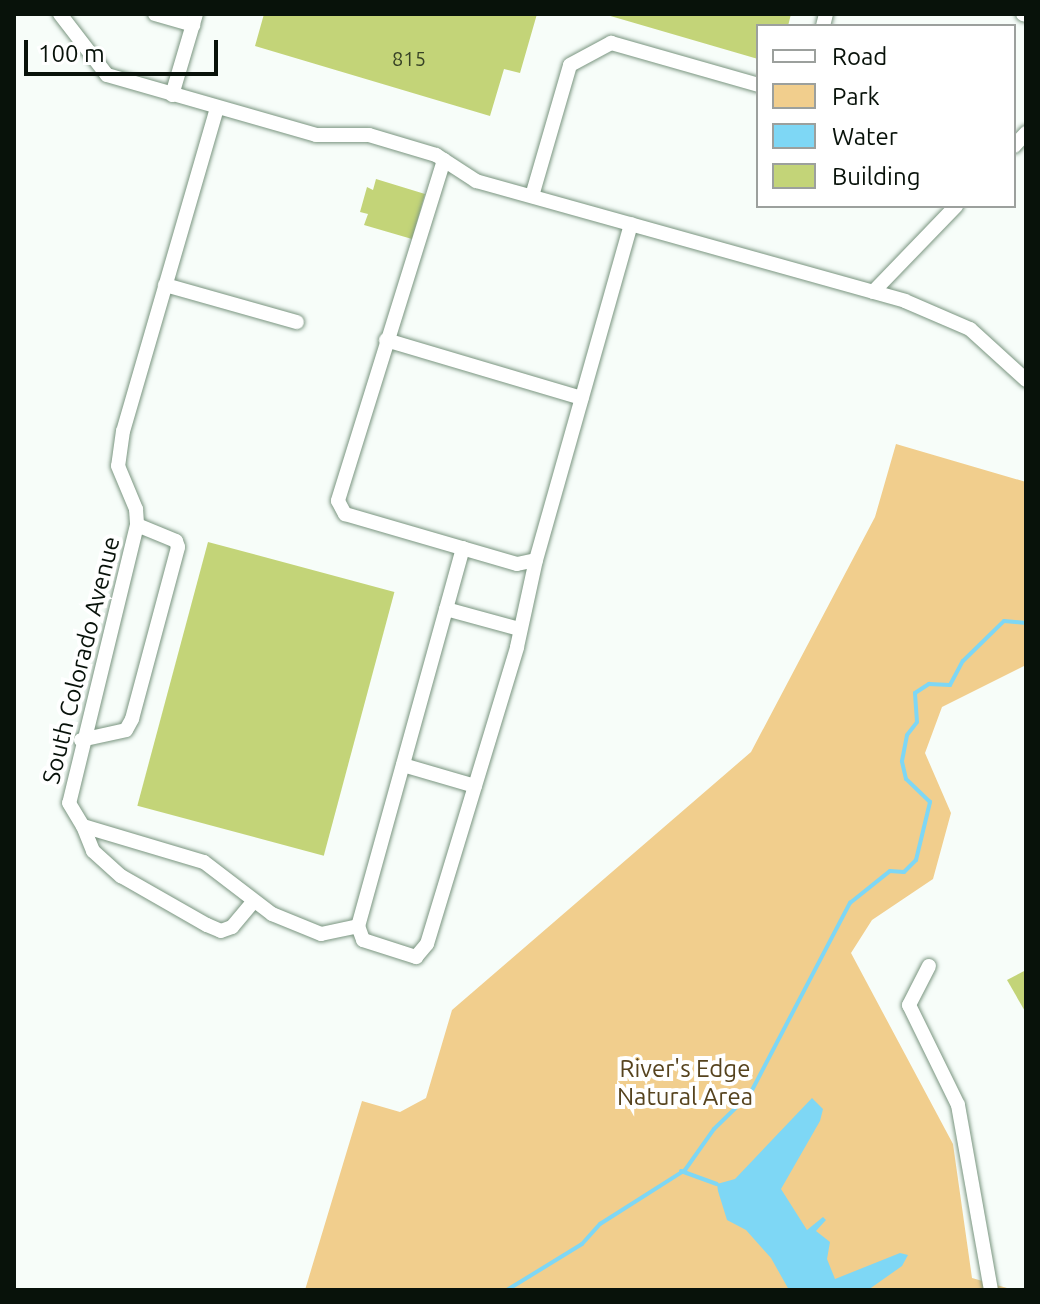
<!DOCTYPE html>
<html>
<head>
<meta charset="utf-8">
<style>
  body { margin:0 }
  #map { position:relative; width:1040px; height:1304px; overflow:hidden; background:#f7fdf9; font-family:Ubuntu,sans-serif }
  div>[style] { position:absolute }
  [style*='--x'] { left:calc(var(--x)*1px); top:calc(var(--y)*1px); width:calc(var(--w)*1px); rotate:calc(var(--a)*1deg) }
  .green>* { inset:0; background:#f1ce8d }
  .water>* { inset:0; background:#7ed7f5 }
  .stream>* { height:4px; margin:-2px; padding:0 2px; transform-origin:2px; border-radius:2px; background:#7ed7f5 }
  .building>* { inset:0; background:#c3d478; transform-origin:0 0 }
  .roads { filter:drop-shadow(0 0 2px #7a9580) drop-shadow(0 0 2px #7a9580) }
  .minor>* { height:14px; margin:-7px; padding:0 7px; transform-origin:7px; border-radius:7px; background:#fff }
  span { translate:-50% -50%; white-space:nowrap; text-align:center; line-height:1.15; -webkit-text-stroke:8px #fff; paint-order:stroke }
  .number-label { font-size:20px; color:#374226 }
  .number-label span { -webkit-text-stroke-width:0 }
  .street-label { font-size:24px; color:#08120a }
  .park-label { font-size:24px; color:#56431e }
  .frame { position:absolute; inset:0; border:16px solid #08120a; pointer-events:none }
  .legend { position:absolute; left:756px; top:24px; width:260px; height:184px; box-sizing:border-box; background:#fff; border:2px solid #9ca09d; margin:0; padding:10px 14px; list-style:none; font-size:24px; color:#08120a }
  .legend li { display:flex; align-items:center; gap:16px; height:40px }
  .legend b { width:40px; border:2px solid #9ca09d }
  .scale { position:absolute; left:24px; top:40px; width:194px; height:36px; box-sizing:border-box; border:4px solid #08120a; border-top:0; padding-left:10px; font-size:24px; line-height:28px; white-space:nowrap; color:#08120a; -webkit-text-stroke:6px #fff; paint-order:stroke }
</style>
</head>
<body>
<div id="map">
  <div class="green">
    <div style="clip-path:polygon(896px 444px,1026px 482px,1026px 665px,942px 707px,925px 753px,951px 813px,933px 879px,872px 920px,851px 953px,953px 1144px,972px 1278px,1014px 1290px,305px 1290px,362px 1101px,400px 1112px,426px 1098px,452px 1010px,751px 752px,875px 517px)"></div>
  </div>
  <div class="water">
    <div style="clip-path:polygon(812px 1098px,823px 1109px,820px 1121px,781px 1189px,807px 1230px,823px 1217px,826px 1220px,816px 1231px,830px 1242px,827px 1259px,835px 1279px,900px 1253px,908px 1255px,902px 1266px,868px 1290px,789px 1290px,771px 1258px,746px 1230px,727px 1220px,718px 1191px,717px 1184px,735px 1179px)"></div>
  </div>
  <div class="stream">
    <div style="--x:681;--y:1171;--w:38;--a:20"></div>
    <div style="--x:507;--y:1290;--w:88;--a:-31.5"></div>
    <div style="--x:582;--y:1244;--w:27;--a:-48"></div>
    <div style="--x:600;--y:1224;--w:101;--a:-32.4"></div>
    <div style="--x:685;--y:1170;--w:50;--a:-54.7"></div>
    <div style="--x:714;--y:1129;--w:50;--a:-44.2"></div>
    <div style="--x:750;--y:1094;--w:216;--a:-62.4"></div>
    <div style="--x:850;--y:903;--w:51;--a:-38.7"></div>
    <div style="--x:890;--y:871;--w:14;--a:4"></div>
    <div style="--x:904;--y:872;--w:17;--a:-45"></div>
    <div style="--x:916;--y:860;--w:60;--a:-76.4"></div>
    <div style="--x:930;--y:802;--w:33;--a:-136"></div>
    <div style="--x:906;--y:779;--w:18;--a:-103"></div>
    <div style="--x:902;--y:761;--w:26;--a:-79"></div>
    <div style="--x:907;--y:735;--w:16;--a:-52"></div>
    <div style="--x:917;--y:722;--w:29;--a:-94"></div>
    <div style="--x:915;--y:693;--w:17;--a:-33"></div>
    <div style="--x:929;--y:684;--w:21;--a:3"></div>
    <div style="--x:950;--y:685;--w:27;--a:-62"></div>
    <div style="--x:963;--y:661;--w:57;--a:-44.3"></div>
    <div style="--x:1004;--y:621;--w:22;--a:5"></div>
  </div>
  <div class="building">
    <div style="clip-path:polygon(264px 14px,537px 14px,520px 73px,504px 69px,490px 116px,255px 46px)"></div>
    <div style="clip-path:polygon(791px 14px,788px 26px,758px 26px,758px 59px,607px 15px)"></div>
    <div style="clip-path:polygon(376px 179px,425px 194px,412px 239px,364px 225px,368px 214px,360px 212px,367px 187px,373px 190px)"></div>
    <div style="left:208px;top:542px;width:193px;height:273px;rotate:15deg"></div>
    <div style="clip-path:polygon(1026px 970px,1026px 1013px,1007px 980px)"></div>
  </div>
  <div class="roads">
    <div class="minor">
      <div style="--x:60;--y:14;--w:77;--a:52.4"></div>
      <div style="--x:107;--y:75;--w:217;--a:16"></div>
      <div style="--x:316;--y:135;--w:53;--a:0"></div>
      <div style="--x:369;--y:135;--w:70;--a:16.6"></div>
      <div style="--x:436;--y:155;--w:48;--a:33"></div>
      <div style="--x:476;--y:181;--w:445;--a:15.6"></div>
      <div style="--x:905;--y:301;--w:71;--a:23.3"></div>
      <div style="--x:970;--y:329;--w:76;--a:42.3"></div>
      <div style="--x:155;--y:14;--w:40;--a:16"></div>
      <div style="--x:1023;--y:14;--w:3;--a:18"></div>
      <div style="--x:823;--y:26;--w:12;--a:-76"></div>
      <div style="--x:172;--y:95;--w:84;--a:-73.5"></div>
      <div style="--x:217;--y:108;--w:336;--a:106.2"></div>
      <div style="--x:123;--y:431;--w:35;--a:98"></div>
      <div style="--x:118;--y:466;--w:47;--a:67.3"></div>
      <div style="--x:136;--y:509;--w:16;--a:86"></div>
      <div style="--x:137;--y:525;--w:286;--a:103.7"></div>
      <div style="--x:69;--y:803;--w:27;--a:59"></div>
      <div style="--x:83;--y:826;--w:126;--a:16.6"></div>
      <div style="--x:204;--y:862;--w:86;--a:37.4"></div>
      <div style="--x:272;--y:914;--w:53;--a:22.2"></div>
      <div style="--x:321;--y:934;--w:38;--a:-12"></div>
      <div style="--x:1014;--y:146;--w:18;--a:-47"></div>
      <div style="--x:444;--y:160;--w:357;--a:107.3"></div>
      <div style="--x:338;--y:501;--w:15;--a:62"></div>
      <div style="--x:345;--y:514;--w:179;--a:16.2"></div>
      <div style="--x:517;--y:564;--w:19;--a:-12"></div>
      <div style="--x:536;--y:560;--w:349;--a:-74.2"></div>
      <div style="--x:532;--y:196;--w:136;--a:-73.8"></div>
      <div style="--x:570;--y:65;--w:47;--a:-28.2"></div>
      <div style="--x:611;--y:43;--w:153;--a:15.9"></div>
      <div style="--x:165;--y:285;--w:137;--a:15.7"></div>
      <div style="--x:873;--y:292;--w:120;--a:-46"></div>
      <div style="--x:386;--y:340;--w:204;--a:16.5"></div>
      <div style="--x:463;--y:548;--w:392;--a:105.5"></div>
      <div style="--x:358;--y:926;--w:15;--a:70"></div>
      <div style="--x:363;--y:940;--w:56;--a:17.8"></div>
      <div style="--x:416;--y:957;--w:17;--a:-50"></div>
      <div style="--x:427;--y:944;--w:310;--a:-73.1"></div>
      <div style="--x:517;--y:647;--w:89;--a:-77.7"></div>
      <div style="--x:446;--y:609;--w:76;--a:15.3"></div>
      <div style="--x:81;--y:740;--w:46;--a:-12.5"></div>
      <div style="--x:126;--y:730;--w:13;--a:-61"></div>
      <div style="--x:132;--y:719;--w:178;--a:-75"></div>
      <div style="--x:178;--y:547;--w:6;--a:-108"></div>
      <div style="--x:176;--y:541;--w:42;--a:-157.7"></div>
      <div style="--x:403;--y:765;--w:75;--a:16.3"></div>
      <div style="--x:83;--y:826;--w:27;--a:68"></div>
      <div style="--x:93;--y:851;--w:38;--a:42"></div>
      <div style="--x:121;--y:876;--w:99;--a:29.7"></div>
      <div style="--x:207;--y:925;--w:15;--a:23"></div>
      <div style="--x:221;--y:931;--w:12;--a:-20"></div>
      <div style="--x:232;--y:927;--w:33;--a:-50"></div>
      <div style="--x:929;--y:966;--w:44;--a:117.1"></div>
      <div style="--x:909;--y:1005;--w:111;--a:63.9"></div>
      <div style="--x:958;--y:1105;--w:188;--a:79.9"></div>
    </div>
  </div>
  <div class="number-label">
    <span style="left:409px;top:58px">815</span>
  </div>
  <div class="street-label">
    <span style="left:81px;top:660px;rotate:-76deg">South Colorado Avenue</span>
  </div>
  <div class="park-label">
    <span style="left:685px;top:1083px">River's Edge<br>Natural Area</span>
  </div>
  <div class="frame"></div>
  <ul class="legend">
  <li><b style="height:10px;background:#fff"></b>Road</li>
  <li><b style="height:22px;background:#f1ce8d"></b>Park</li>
  <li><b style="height:22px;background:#7ed7f5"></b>Water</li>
  <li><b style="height:22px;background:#c3d478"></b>Building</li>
  </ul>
  <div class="scale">100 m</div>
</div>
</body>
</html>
